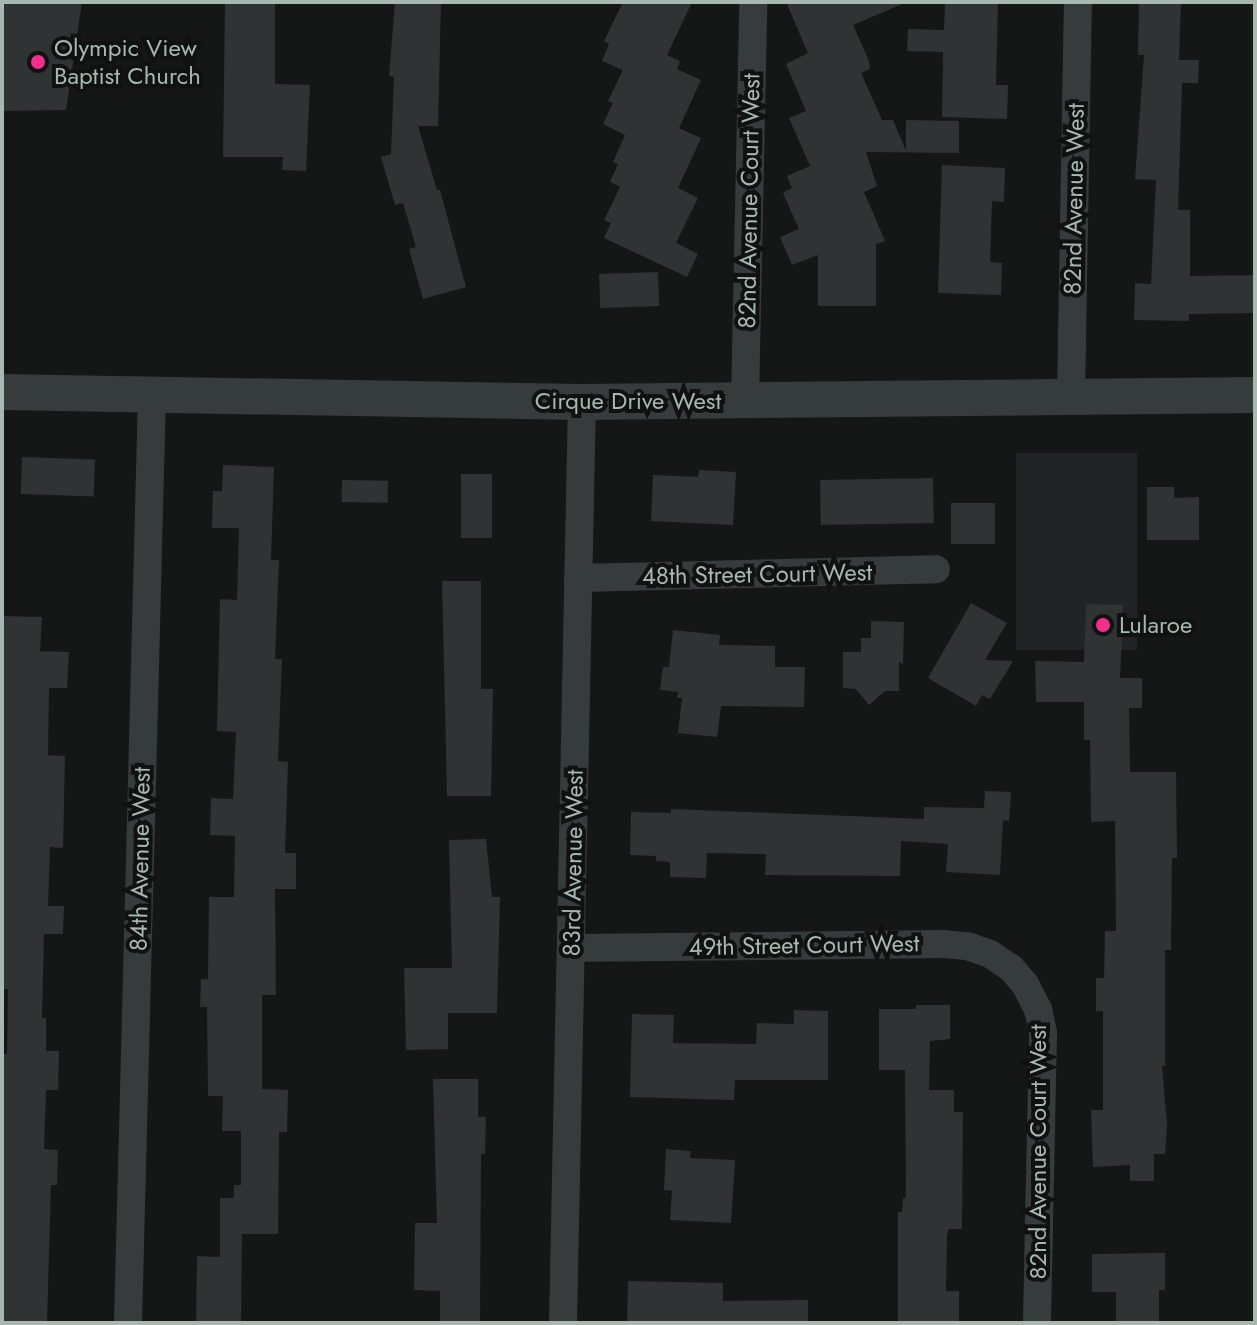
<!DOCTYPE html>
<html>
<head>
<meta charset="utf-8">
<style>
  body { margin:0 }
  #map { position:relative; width:1257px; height:1325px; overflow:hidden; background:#151717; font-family:Jost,sans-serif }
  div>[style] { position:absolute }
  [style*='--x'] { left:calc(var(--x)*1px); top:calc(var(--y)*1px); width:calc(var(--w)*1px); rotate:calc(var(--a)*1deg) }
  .built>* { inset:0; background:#212424; transform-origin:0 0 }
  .building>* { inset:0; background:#303333; transform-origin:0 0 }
  .minor>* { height:28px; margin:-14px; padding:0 14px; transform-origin:14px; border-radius:14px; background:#363c3b }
  .tertiary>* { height:36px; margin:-18px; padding:0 18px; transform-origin:18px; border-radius:18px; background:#363c3b }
  .dots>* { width:22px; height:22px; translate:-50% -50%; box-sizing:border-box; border:4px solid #101212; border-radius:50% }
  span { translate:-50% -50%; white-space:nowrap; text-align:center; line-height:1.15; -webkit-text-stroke:8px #101212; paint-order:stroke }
  .poi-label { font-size:24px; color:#a7b8b0 }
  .left { translate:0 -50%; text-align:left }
  .street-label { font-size:24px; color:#a7b8b0 }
  .frame { position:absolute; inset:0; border:4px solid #a7b8b0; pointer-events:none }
</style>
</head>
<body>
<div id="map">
  <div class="built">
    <div style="left:1016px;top:453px;width:121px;height:197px"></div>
  </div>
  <div class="building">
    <div style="clip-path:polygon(2px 2px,82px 2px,66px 110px,2px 111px)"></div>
    <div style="clip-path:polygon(225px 2px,275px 2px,275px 84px,310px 85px,306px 171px,282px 170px,283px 157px,223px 157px)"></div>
    <div style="clip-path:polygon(395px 2px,441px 2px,438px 126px,418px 126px,437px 190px,440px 190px,466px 287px,423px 299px,409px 249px,416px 247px,403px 203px,395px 205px,381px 157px,391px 154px,394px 77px,389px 76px)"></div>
    <div style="clip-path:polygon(623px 2px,692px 2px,667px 55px,680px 61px,677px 69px,701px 80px,679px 128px,701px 138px,678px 188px,698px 198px,676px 243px,698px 254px,687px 277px,604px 238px,611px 223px,604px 220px,620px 187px,610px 182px,618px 164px,613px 162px,625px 135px,603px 124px,613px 103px,608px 101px,623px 70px,602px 61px,609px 44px,604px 41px)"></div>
    <div style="clip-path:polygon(786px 2px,907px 2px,853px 25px,869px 61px,870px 69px,861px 73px,882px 120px,893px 120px,906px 151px,906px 120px,959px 121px,959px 153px,866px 152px,877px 186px,864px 192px,885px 241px,876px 244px,876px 306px,818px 306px,818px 255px,792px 265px,780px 237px,799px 229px,783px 193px,792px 188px,787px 176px,810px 166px,789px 118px,806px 111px,786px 64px,808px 53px)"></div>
    <div style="clip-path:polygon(945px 2px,998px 2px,996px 85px,1008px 85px,1007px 119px,942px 117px,943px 52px,907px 51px,908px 29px,944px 30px)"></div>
    <div style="clip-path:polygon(1139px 2px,1181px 3px,1179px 60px,1199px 60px,1198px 83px,1182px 83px,1178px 210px,1190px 210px,1190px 276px,1255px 275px,1255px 313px,1189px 314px,1189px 321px,1134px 320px,1135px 283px,1151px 284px,1156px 180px,1135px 179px,1144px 55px,1138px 55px)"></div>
    <div style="clip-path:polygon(942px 165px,1005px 168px,1004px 202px,992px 201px,990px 262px,1002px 263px,1001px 295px,938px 293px)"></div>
    <div style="left:658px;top:272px;width:34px;height:59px;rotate:88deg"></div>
    <div style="left:22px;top:457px;width:73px;height:37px;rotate:2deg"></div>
    <div style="clip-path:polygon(223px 465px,274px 467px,271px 560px,279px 560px,275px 659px,282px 659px,278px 761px,288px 762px,285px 853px,296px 853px,296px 889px,275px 889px,276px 995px,262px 995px,262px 1089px,288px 1090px,287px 1132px,279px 1132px,278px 1234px,242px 1234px,241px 1323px,204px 1323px,196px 1322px,197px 1256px,220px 1257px,220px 1198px,234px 1198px,234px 1185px,241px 1185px,241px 1131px,222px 1131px,223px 1096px,208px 1096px,207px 1007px,200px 1007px,201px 979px,208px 979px,209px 897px,234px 897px,235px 836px,210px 835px,211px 798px,233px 799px,236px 732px,217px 731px,220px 599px,237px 600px,239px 528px,212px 528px,213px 491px,222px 491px)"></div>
    <div style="clip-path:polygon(699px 470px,736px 472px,733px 525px,651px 521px,653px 475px,698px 477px)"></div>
    <div style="left:461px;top:474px;width:31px;height:64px"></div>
    <div style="left:933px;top:478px;width:45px;height:113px;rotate:89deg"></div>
    <div style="left:342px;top:480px;width:46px;height:22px;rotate:1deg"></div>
    <div style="clip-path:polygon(1147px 487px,1174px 487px,1174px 498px,1199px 497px,1199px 540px,1147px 540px)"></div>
    <div style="left:951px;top:503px;width:44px;height:41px"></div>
    <div style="clip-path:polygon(442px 581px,481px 581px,481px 689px,493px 689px,491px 796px,447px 796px)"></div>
    <div style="clip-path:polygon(971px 603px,1007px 623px,985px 660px,1013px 661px,990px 699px,982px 695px,976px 706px,928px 678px)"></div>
    <div style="clip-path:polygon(1086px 604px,1123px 605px,1120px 678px,1142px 678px,1142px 708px,1129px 708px,1130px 772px,1176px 772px,1177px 858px,1172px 858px,1171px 950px,1165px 950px,1165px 1066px,1162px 1066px,1167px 1125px,1165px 1154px,1154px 1154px,1154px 1181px,1130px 1181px,1130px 1165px,1093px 1167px,1091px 1110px,1103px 1110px,1103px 1011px,1096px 1011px,1096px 978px,1104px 978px,1105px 931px,1116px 931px,1115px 821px,1091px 822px,1090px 740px,1084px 740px,1084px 702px,1036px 702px,1035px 661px,1084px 662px)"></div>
    <div style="clip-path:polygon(2px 616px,42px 617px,40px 651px,69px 652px,67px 688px,49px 688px,48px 755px,65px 756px,63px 848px,50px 847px,48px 906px,64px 906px,63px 934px,44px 934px,42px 1018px,46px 1018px,46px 1051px,59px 1051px,58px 1090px,46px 1090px,44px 1149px,58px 1150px,57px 1185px,51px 1185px,47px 1323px,2px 1323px,2px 1061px,3px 1054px,7px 1054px,8px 989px,2px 989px)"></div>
    <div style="clip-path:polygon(871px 621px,904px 622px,903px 664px,899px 662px,899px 691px,885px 691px,869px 705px,856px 689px,843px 688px,843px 652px,861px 652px,861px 638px,871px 638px)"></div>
    <div style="clip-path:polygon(673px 630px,720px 635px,719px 645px,775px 646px,775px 667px,805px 667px,804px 707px,721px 706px,717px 737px,678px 733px,682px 698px,677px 698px,678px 692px,660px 690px,663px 667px,669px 667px)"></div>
    <div style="clip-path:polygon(985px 791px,1011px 792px,1009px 821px,1003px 820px,1000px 875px,946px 872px,948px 844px,901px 841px,900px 876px,765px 875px,766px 854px,707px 853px,706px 878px,670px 877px,670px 862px,656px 861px,656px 856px,630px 855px,631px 812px,671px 813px,671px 809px,924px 819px,924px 807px,984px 808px)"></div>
    <div style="clip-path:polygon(486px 839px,492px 897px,500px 897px,497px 1013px,448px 1013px,448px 1049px,406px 1050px,404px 968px,452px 968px,449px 840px)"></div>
    <div style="clip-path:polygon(916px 1005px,950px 1005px,950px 1039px,930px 1041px,929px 1090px,954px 1090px,954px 1112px,963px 1112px,962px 1229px,949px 1229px,947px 1235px,946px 1291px,959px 1291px,959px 1323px,898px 1323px,898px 1212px,902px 1212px,903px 1198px,906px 1198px,905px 1070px,879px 1070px,879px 1009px,916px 1009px)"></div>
    <div style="clip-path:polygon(794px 1010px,828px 1011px,828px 1080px,735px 1080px,734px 1100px,630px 1097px,632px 1014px,674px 1015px,673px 1043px,756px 1044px,757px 1023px,794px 1024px)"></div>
    <div style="clip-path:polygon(433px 1079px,478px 1079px,478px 1117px,486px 1117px,485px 1154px,481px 1154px,480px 1323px,440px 1323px,440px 1291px,414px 1290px,415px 1223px,437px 1223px)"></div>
    <div style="clip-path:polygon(666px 1149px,691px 1151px,690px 1158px,735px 1160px,731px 1223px,670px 1220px,672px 1191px,664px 1190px)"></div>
    <div style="clip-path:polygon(1165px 1253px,1165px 1290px,1159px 1290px,1159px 1323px,1116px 1323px,1116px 1292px,1092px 1292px,1092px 1254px)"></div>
    <div style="clip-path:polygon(628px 1281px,723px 1283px,723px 1301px,808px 1300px,808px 1323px,627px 1323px)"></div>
  </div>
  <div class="minor">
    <div style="--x:1071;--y:397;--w:395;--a:-89"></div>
    <div style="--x:745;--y:400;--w:398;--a:-88.8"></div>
    <div style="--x:578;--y:578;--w:358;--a:-1.4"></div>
    <div style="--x:571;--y:948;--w:372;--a:-0.6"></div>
    <div style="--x:943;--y:944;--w:24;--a:5"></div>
    <div style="--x:967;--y:946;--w:24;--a:19"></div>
    <div style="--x:990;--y:954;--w:25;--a:34"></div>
    <div style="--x:1011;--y:968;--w:21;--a:49"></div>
    <div style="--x:1025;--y:984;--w:28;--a:63"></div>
    <div style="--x:1038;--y:1009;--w:25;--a:78"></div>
    <div style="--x:1043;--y:1033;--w:290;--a:91.2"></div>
    <div style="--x:128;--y:1323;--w:929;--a:-88.52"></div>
    <div style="--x:563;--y:1323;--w:921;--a:-88.82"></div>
  </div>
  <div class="tertiary">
    <div style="--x:2;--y:392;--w:580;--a:0.99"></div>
    <div style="--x:582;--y:402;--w:673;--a:-0.6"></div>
  </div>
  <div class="dots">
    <div style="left:38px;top:62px;background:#f72d8c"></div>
    <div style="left:1103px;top:625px;background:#f72d8c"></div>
  </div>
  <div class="poi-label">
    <span class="left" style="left:54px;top:62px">Olympic View<br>Baptist Church</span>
    <span class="left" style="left:1119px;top:625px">Lularoe</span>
  </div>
  <div class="street-label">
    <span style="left:1074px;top:199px;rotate:-89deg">82nd Avenue West</span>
    <span style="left:749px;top:201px;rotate:-89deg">82nd Avenue Court West</span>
    <span style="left:628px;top:401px">Cirque Drive West</span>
    <span style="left:757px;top:574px;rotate:-1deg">48th Street Court West</span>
    <span style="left:140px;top:859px;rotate:-89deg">84th Avenue West</span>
    <span style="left:573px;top:863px;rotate:-89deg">83rd Avenue West</span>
    <span style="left:804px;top:945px;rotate:-1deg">49th Street Court West</span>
    <span style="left:1038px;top:1152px;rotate:-90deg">82nd Avenue Court West</span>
  </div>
  <div class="frame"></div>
</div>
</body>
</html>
